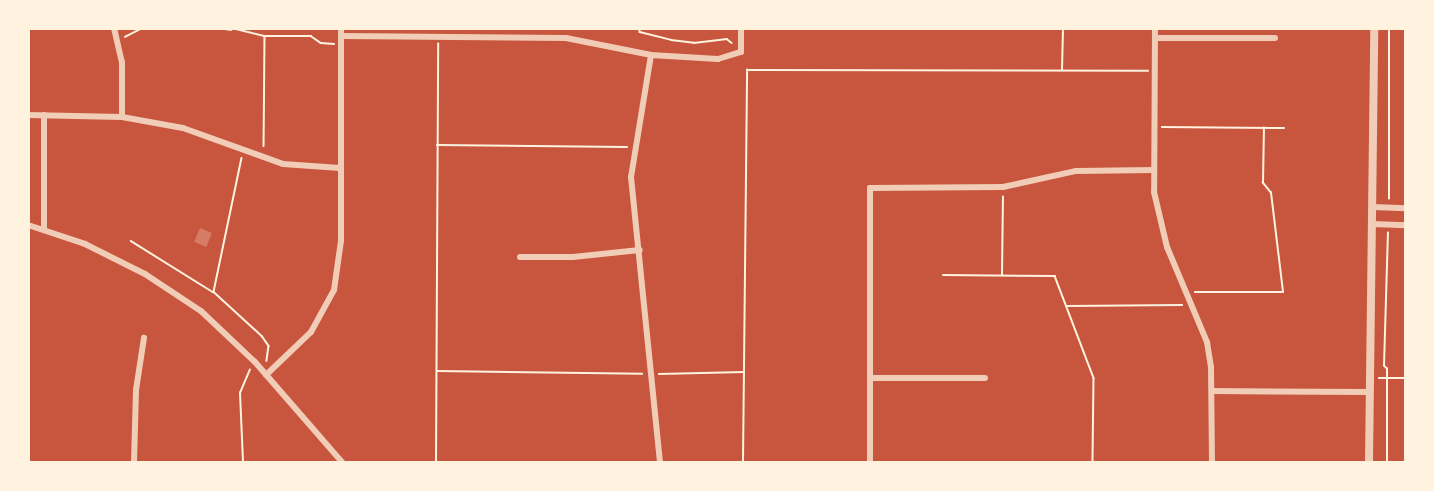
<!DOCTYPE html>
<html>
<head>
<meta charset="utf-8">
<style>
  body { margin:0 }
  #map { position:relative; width:1434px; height:491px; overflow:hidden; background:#c8553d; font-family:"PT Sans",sans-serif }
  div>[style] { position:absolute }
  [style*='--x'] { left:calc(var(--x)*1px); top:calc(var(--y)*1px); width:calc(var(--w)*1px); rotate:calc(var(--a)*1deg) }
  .building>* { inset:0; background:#d67c66; transform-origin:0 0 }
  .path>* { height:1.5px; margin:-0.75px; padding:0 0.75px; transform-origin:0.75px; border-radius:0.75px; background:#fff3e0 }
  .minor>* { height:6px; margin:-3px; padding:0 3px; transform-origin:3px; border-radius:3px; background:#f1ccb7 }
  .tertiary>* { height:8px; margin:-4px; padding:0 4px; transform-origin:4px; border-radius:4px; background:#f1ccb7 }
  span { translate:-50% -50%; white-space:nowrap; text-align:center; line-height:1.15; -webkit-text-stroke:4.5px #fff3e0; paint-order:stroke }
  .frame { position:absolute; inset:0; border:30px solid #fff3e0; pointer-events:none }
</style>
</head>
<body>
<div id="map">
  <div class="building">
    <div style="left:200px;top:228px;width:13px;height:15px;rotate:23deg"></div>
  </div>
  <div class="path">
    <div style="--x:219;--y:28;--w:12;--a:9"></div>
    <div style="--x:232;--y:28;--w:34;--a:14"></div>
    <div style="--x:265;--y:36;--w:110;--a:90.5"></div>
    <div style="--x:640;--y:28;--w:4;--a:90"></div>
    <div style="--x:640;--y:32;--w:32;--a:14"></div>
    <div style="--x:671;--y:40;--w:23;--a:7"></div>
    <div style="--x:694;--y:43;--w:33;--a:-7"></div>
    <div style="--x:727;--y:39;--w:6;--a:39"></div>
    <div style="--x:266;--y:36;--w:45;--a:0"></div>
    <div style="--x:311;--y:36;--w:12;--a:35"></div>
    <div style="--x:321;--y:43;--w:13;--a:4"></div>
    <div style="--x:125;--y:37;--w:20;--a:-27"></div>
    <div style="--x:1062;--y:70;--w:42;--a:-88.6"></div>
    <div style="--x:1162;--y:127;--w:122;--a:0.5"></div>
    <div style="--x:437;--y:145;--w:190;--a:0.6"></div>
    <div style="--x:242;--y:158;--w:137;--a:101.8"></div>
    <div style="--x:214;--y:292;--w:65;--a:42.5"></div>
    <div style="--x:262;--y:336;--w:12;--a:55"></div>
    <div style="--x:269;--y:346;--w:15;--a:98"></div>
    <div style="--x:1389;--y:199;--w:171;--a:-90"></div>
    <div style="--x:131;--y:241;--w:97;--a:31.9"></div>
    <div style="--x:943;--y:275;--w:112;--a:0.5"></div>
    <div style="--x:1055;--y:276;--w:109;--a:69.1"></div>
    <div style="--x:1094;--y:378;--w:84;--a:90.7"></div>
    <div style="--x:1002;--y:275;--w:78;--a:-89.3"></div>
    <div style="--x:1195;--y:292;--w:88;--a:0"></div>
    <div style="--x:1283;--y:292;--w:100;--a:-96.9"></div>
    <div style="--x:1271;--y:193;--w:13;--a:-129"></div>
    <div style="--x:1263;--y:183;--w:55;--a:-89"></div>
    <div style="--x:1067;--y:306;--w:115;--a:-0.5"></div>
    <div style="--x:437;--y:371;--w:205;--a:0.8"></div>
    <div style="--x:659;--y:374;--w:85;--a:-1.3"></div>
    <div style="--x:1379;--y:378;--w:27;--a:0"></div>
    <div style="--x:243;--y:462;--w:69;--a:-92.5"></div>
    <div style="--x:240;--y:393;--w:25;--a:-67"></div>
    <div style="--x:436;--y:462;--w:418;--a:-89.7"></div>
    <div style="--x:743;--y:462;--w:392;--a:-89.4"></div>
    <div style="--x:747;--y:70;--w:401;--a:0.1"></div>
    <div style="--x:1387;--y:462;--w:93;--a:-90"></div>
    <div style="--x:1387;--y:369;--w:4;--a:-135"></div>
    <div style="--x:1384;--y:366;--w:133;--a:-88.3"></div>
  </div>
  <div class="minor">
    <div style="--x:114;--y:28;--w:35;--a:77"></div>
    <div style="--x:122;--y:62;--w:55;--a:90"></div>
    <div style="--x:1155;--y:28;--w:164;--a:90.3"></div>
    <div style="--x:1154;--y:192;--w:57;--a:76.7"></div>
    <div style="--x:1167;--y:247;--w:103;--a:67.2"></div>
    <div style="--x:1207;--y:342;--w:25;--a:81"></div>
    <div style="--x:1211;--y:367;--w:95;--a:89.4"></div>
    <div style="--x:341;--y:36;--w:225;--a:0.5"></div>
    <div style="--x:566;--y:38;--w:87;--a:11.3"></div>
    <div style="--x:651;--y:55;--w:67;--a:3.4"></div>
    <div style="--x:718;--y:59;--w:24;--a:-17"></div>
    <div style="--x:741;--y:52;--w:24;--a:-90"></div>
    <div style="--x:1155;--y:38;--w:120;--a:0"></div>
    <div style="--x:651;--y:55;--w:124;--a:99.3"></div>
    <div style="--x:631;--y:177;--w:286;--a:84.2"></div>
    <div style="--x:28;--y:115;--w:94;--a:1.2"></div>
    <div style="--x:122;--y:117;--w:62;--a:10.2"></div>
    <div style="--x:183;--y:128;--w:106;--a:19.8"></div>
    <div style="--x:283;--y:164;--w:57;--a:4"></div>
    <div style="--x:44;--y:115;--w:114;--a:90"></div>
    <div style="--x:1372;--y:207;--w:34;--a:2"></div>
    <div style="--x:1372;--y:224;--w:34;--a:2"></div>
    <div style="--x:28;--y:225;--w:60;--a:18.4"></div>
    <div style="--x:85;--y:244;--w:67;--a:26.6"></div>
    <div style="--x:145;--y:274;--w:67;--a:33.5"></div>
    <div style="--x:201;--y:311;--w:74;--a:43.4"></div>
    <div style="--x:255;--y:362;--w:133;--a:49"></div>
    <div style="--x:520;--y:257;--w:53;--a:0"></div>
    <div style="--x:573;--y:257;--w:67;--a:-6"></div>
    <div style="--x:266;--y:375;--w:62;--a:-43.7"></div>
    <div style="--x:311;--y:332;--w:48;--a:-61.3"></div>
    <div style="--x:334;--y:290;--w:49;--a:-81.9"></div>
    <div style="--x:341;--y:241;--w:213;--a:-90"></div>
    <div style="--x:870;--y:378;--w:115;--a:0"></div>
    <div style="--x:1212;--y:391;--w:158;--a:0.4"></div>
    <div style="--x:134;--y:462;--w:72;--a:-88.4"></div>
    <div style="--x:136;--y:390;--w:53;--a:-81.3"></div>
    <div style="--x:870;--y:462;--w:274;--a:-90"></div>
    <div style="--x:870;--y:188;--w:133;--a:-0.4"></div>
    <div style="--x:1003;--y:187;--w:75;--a:-12.4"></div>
    <div style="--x:1076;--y:171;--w:78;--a:-0.7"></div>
  </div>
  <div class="tertiary">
    <div style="--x:1369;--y:462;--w:434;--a:-89.3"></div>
  </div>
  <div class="frame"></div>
</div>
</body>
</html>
